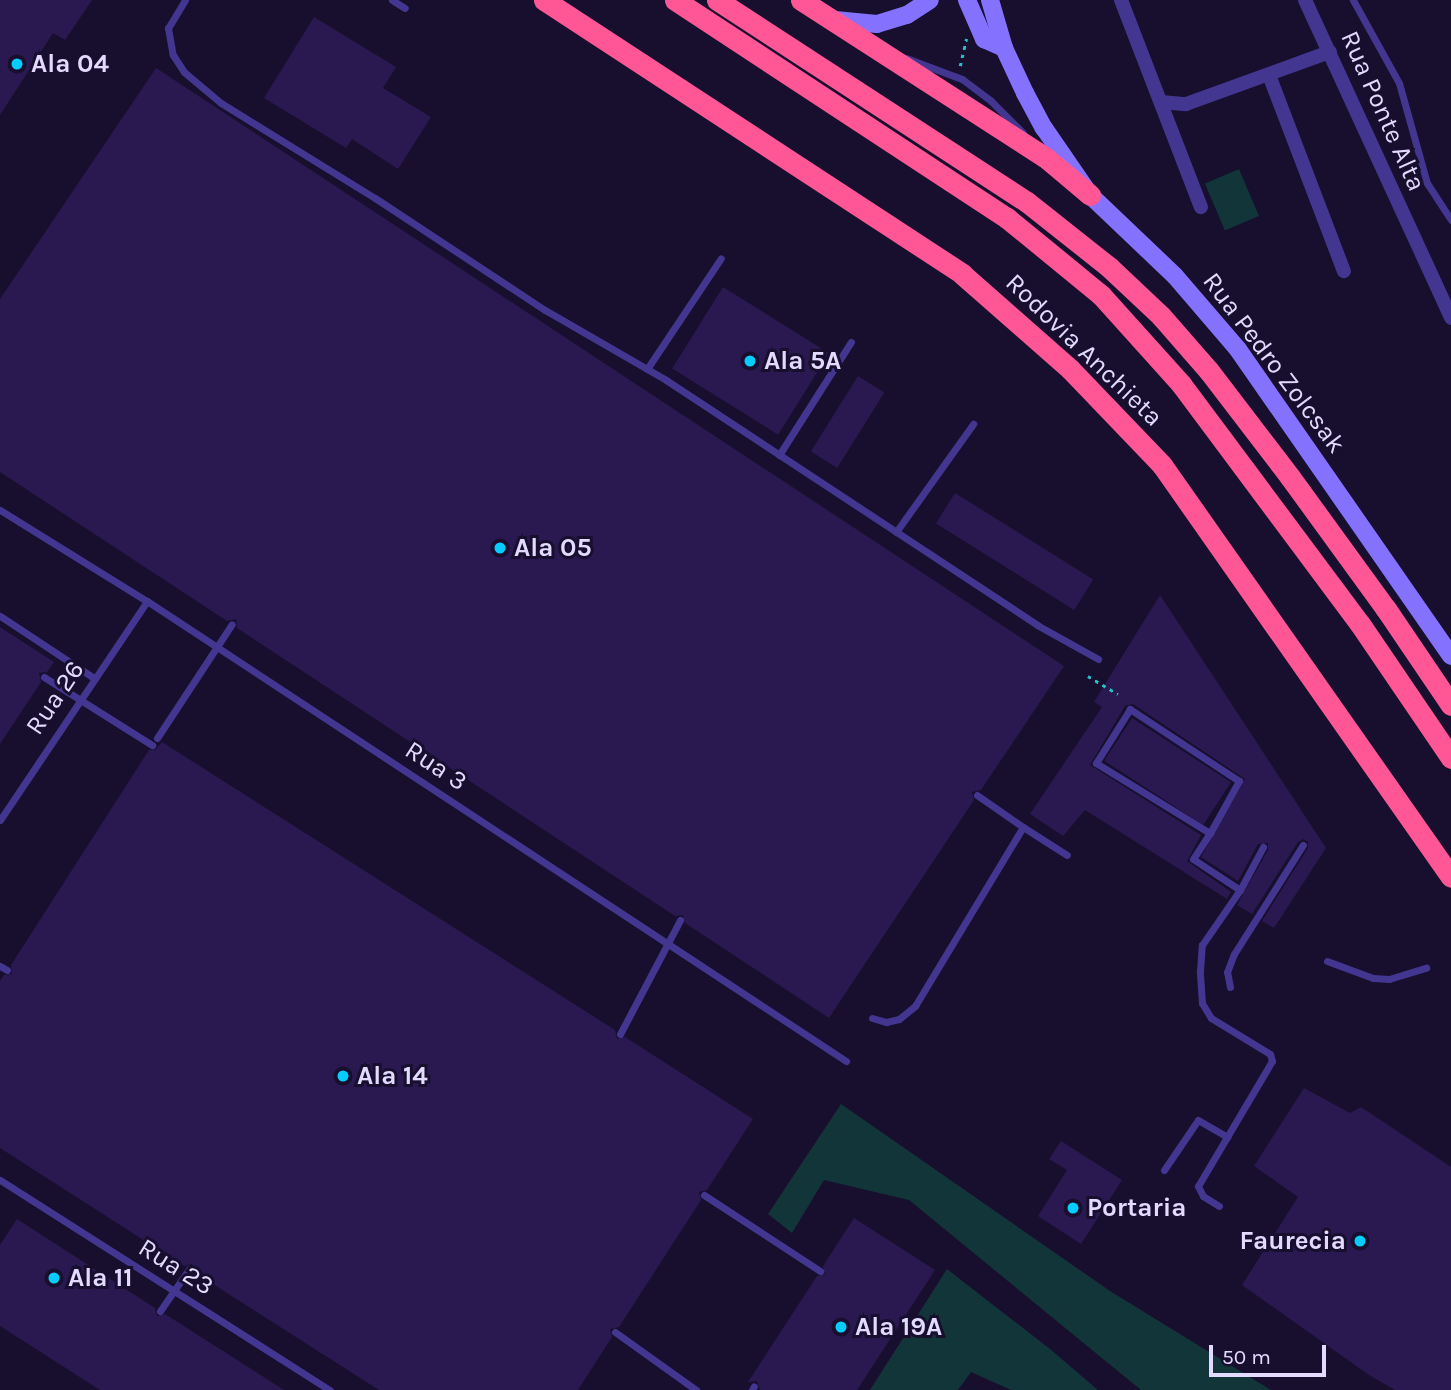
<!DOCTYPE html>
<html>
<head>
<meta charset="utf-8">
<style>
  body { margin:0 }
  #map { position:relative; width:1451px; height:1390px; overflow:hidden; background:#170f2d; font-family:Karla,sans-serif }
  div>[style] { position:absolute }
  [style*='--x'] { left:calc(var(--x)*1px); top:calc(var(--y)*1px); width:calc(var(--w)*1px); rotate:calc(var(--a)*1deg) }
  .green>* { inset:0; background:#113538; transform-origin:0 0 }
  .building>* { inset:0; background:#2a1950; transform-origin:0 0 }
  .path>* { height:2.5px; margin-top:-1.25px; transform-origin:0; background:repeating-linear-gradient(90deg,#25c2c9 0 3.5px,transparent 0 8.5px) }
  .service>* { height:7px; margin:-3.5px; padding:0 3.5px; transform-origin:3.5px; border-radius:3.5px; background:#433690 }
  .minor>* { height:14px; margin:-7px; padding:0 7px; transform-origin:7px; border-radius:7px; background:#433690 }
  .secondary>* { height:18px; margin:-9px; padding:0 9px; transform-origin:9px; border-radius:9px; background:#8472ff }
  .motorway>* { height:21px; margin:-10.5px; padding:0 10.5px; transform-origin:10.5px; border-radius:10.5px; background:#ff5696 }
  .dots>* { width:19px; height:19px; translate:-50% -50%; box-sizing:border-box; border:4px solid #170f2d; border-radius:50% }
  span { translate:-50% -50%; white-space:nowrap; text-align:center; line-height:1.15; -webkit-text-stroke:6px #170f2d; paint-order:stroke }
  .poi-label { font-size:26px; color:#e3dbff; font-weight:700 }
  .left { translate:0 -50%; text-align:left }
  .right { translate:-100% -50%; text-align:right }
  .street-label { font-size:26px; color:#e3dbff }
  .scale { position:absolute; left:1209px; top:1345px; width:117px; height:32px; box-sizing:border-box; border:4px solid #e3dbff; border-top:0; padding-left:9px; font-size:21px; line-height:24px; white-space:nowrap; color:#e3dbff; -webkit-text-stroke:5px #170f2d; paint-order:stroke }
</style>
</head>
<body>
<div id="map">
  <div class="green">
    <div style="left:1239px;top:169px;width:51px;height:37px;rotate:67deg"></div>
    <div style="clip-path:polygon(841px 1104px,1110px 1291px,1271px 1390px,1141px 1390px,909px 1200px,824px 1180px,792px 1233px,768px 1214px)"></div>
    <div style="clip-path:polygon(947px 1269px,1050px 1349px,1098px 1390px,1011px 1390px,971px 1372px,958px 1390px,870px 1390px)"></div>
  </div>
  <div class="building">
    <div style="clip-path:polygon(0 0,92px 0,65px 40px,53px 33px,0 115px)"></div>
    <div style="clip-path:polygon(314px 17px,396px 67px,383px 88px,431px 117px,398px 169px,352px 139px,346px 148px,264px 98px)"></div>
    <div style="clip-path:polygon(156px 68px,1064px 666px,981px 790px,972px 792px,974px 800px,829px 1018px,685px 923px,683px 915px,675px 916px,237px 628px,236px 619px,227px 621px,0 472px,0 299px)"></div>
    <div style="left:723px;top:287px;width:125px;height:96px;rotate:32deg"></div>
    <div style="left:858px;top:376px;width:31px;height:89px;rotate:32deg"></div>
    <div style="left:955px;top:493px;width:163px;height:36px;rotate:32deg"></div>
    <div style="clip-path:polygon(1160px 595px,1326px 848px,1274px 928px,1262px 921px,1308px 848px,1308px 842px,1303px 839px,1298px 842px,1252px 914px,1237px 905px,1268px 850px,1268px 843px,1258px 844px,1238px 881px,1201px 857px,1245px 779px,1133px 704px,1125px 706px,1090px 765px,1201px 835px,1187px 861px,1231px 892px,1227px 899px,1085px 810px,1063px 836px,1030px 814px,1102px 707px,1094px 702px)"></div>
    <div style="clip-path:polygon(0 627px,54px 662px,47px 672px,39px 673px,41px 682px,0 744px)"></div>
    <div style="left:1132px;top:718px;width:118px;height:51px;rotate:33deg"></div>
    <div style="clip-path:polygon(162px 742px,615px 1030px,617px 1039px,625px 1037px,753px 1119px,707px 1190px,699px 1192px,701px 1200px,619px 1327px,610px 1329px,612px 1337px,578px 1390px,379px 1390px,194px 1272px,192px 1264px,184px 1266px,0 1148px,0 981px,4px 975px,12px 974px,11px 965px,149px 750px,155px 750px)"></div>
    <div style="clip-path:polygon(1304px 1088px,1350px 1113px,1361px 1107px,1451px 1167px,1451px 1390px,1395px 1390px,1369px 1375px,1242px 1285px,1298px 1197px,1254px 1166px)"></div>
    <div style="clip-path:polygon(1061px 1141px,1122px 1180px,1081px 1244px,1038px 1216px,1067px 1170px,1049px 1159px)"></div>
    <div style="clip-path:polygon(854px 1218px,935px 1270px,857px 1390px,760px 1390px,757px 1381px,748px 1382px,817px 1276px,825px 1274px,823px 1266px)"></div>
    <div style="clip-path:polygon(17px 1219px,155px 1308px,157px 1316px,165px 1314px,284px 1390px,100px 1390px,0 1326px,0 1245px)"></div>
  </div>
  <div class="path">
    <div style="--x:960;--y:66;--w:28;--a:-77"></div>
    <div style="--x:1088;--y:676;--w:35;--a:31"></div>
  </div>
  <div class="service">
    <div style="--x:185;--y:0;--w:33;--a:121"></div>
    <div style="--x:168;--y:28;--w:27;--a:80"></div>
    <div style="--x:173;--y:55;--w:20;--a:57"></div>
    <div style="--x:184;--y:72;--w:48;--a:40"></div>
    <div style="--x:221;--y:103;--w:181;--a:31.7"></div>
    <div style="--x:375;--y:198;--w:204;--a:33.4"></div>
    <div style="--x:545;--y:310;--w:140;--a:30"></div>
    <div style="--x:666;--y:380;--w:445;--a:33.4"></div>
    <div style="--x:1037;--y:625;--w:70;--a:29.1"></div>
    <div style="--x:392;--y:0;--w:15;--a:32"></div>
    <div style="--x:1353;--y:0;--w:95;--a:61"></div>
    <div style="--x:1399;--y:83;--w:104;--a:74.4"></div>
    <div style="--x:1427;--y:183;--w:44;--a:57"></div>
    <div style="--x:906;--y:58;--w:60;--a:20.6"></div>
    <div style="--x:962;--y:79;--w:36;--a:37"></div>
    <div style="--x:991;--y:101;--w:45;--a:45"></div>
    <div style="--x:647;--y:369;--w:133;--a:-56.3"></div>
    <div style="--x:779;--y:455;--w:134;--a:-57.5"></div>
    <div style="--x:0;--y:510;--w:173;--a:31.8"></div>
    <div style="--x:147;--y:601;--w:837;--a:33.35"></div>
    <div style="--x:896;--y:532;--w:133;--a:-54.5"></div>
    <div style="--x:0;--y:616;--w:113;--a:33.4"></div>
    <div style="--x:44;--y:677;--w:128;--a:32.2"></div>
    <div style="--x:157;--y:738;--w:136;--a:-56.7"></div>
    <div style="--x:0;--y:820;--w:264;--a:-56.1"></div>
    <div style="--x:1023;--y:827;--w:52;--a:32.5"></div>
    <div style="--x:1240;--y:890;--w:49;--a:-61.9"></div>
    <div style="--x:1327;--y:961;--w:49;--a:20.3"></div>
    <div style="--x:1373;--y:978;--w:16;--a:4"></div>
    <div style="--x:1389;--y:979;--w:39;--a:-17"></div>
    <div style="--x:0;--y:966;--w:8;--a:30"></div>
    <div style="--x:1230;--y:987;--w:15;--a:-101"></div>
    <div style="--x:1227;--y:972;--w:19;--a:-69"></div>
    <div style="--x:1234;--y:954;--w:129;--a:-57.7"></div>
    <div style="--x:872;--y:1018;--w:15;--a:16"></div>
    <div style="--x:886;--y:1022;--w:13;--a:-13"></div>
    <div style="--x:899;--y:1019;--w:21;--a:-39"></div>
    <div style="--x:915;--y:1006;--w:209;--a:-58.9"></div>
    <div style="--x:1023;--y:827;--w:56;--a:-145.2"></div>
    <div style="--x:620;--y:1034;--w:129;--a:-62.2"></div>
    <div style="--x:1164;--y:1170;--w:60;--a:-55.8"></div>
    <div style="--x:1198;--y:1120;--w:34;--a:30"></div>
    <div style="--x:1227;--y:1137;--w:88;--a:-59.4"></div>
    <div style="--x:1272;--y:1061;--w:7;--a:-106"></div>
    <div style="--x:1270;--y:1054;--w:69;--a:-148.6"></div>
    <div style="--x:1211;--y:1018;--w:17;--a:-121"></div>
    <div style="--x:1202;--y:1003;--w:32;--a:-94"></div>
    <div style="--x:1200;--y:971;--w:26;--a:-86"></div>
    <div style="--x:1202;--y:945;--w:67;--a:-55.4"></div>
    <div style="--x:1240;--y:890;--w:56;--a:-146.6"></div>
    <div style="--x:1193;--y:859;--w:31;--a:-57"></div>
    <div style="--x:1210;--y:833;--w:60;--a:-60.9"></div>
    <div style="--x:1239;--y:781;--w:131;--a:-146.6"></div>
    <div style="--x:1130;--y:709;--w:64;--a:122.2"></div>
    <div style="--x:1096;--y:763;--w:134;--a:31.6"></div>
    <div style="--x:0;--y:1180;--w:391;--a:32.5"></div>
    <div style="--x:704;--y:1195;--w:139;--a:33.2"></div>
    <div style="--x:1219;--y:1206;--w:19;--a:-148"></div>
    <div style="--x:1203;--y:1196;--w:11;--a:-117"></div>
    <div style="--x:1198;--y:1186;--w:57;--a:-59.4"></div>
    <div style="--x:160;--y:1311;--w:51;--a:-55.4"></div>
    <div style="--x:615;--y:1332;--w:100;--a:35.6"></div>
    <div style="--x:752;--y:1390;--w:4;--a:-63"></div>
  </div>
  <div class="minor">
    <div style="--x:1121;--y:0;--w:222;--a:68.9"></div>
    <div style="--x:1305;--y:0;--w:350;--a:65.3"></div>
    <div style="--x:1269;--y:75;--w:210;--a:69.1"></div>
    <div style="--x:1161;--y:102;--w:25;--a:5"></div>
    <div style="--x:1186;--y:104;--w:153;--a:-19.9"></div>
  </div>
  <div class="secondary">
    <div style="--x:967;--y:0;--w:43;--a:66.4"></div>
    <div style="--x:984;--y:39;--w:22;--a:24"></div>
    <div style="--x:990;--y:0;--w:50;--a:73.7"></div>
    <div style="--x:1004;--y:48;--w:50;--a:65"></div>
    <div style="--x:1025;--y:93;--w:40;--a:62"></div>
    <div style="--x:1044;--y:128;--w:81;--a:55.5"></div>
    <div style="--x:1090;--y:195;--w:117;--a:43.6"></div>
    <div style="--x:1175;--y:276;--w:95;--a:49.3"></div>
    <div style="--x:1237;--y:348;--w:375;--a:55.2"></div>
    <div style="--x:835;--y:20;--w:42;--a:5.4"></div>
    <div style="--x:877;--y:24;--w:31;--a:-17"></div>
    <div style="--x:907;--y:15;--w:27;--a:-33"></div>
  </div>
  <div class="motorway">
    <div style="--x:544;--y:0;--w:500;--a:33.2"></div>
    <div style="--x:962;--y:274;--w:144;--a:41.3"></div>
    <div style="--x:1070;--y:369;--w:133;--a:46.2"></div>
    <div style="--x:1162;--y:465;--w:503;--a:54.95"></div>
    <div style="--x:675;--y:0;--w:397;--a:33.3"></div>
    <div style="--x:1007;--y:218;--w:122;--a:39.3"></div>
    <div style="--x:1101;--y:295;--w:120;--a:48"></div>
    <div style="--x:1181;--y:384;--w:299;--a:53.3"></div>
    <div style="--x:1360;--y:624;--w:162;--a:55.8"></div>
    <div style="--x:717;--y:0;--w:370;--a:33.1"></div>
    <div style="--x:1027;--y:202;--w:105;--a:38.4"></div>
    <div style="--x:1109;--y:267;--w:71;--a:43.3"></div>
    <div style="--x:1161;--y:316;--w:73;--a:48.9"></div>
    <div style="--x:1209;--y:371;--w:133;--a:52.6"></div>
    <div style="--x:1290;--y:477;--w:163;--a:54"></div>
    <div style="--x:1386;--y:609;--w:116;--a:55.9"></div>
    <div style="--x:801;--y:0;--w:290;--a:32.8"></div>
    <div style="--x:1045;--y:157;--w:59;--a:40.2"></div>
  </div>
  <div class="dots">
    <div style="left:17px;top:64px;background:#07cdff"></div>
    <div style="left:750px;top:361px;background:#07cdff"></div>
    <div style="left:500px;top:548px;background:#07cdff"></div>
    <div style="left:343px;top:1076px;background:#07cdff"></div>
    <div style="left:1073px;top:1208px;background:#07cdff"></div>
    <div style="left:1360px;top:1241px;background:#07cdff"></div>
    <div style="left:54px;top:1278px;background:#07cdff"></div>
    <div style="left:841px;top:1327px;background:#07cdff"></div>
  </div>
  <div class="poi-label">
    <span class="left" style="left:31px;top:64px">Ala 04</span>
    <span class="left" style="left:764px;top:361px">Ala 5A</span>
    <span class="left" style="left:514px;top:548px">Ala 05</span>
    <span class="left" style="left:357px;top:1076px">Ala 14</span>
    <span class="left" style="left:1087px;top:1208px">Portaria</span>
    <span class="right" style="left:1346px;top:1241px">Faurecia</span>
    <span class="left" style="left:68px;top:1278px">Ala 11</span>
    <span class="left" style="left:855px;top:1327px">Ala 19A</span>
  </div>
  <div class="street-label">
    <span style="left:1383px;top:111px;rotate:66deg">Rua Ponte Alta</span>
    <span style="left:1084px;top:350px;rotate:44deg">Rodovia Anchieta</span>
    <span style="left:1274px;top:363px;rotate:53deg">Rua Pedro Zolcsak</span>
    <span style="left:55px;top:698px;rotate:-56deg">Rua 26</span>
    <span style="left:436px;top:766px;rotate:33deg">Rua 3</span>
    <span style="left:176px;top:1267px;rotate:32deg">Rua 23</span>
  </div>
  <div class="scale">50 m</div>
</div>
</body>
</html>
